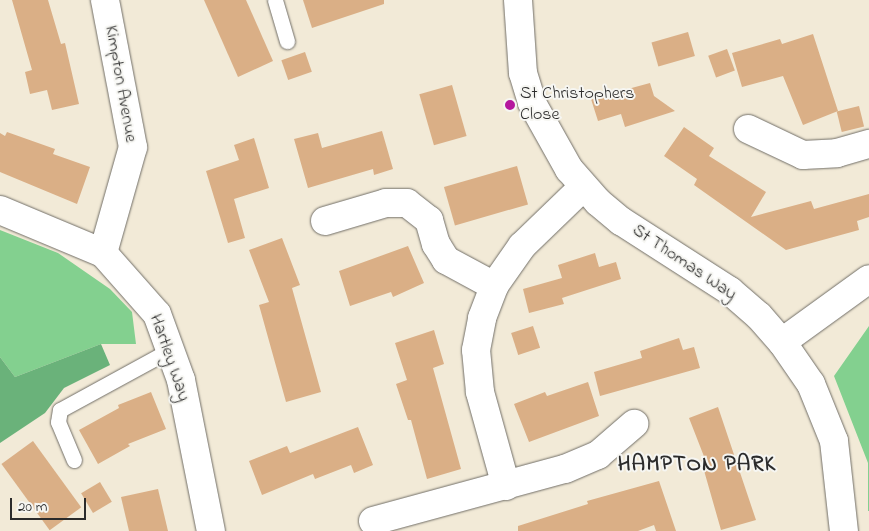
<!DOCTYPE html>
<html>
<head>
<meta charset="utf-8">
<style>
  body { margin:0 }
  #map { position:relative; width:869px; height:531px; overflow:hidden; background:#f2ead7; font-family:"Indie Flower",sans-serif }
  div>[style] { position:absolute }
  [style*='--x'] { left:calc(var(--x)*1px); top:calc(var(--y)*1px); width:calc(var(--w)*1px); rotate:calc(var(--a)*1deg) }
  .green>* { inset:0; background:#83d08f }
  .forest>* { inset:0; background:#6ab27a }
  .building>* { inset:0; background:#daaf86; transform-origin:0 0 }
  .roads { filter:drop-shadow(0 0 1px #716e67) drop-shadow(0 0 1px #716e67) }
  .service>* { height:15px; margin:-7.5px; padding:0 7.5px; transform-origin:7.5px; border-radius:7.5px; background:#fff }
  .minor>* { height:28px; margin:-14px; padding:0 14px; transform-origin:14px; border-radius:14px; background:#fff }
  .dots>* { width:14px; height:14px; translate:-50% -50%; box-sizing:border-box; border:2px solid #f6f6f2; border-radius:50% }
  span { translate:-50% -50%; white-space:nowrap; text-align:center; line-height:1.15; -webkit-text-stroke:4px #f6f6f2; paint-order:stroke }
  .street-label { font-size:18px; color:#2b2b2b }
  .poi-label { font-size:18px; color:#2b2b2b }
  .left { translate:0 -50%; text-align:left }
  .district-label { font-size:22px; color:#2b2b2b; font-weight:700; letter-spacing:1px }
  .scale { position:absolute; left:10px; top:498px; width:76px; height:22px; box-sizing:border-box; border:2px solid #2b2b2b; border-top:0; padding-left:6px; font-size:15px; line-height:18px; white-space:nowrap; color:#2b2b2b; -webkit-text-stroke:4px #f6f6f2; paint-order:stroke }
</style>
</head>
<body>
<div id="map">
  <div class="green">
    <div style="clip-path:polygon(0 230px,58px 253px,110px 289px,132px 312px,136px 344px,101px 344px,15px 377px,0 357px)"></div>
    <div style="clip-path:polygon(869px 326px,869px 511px,868px 511px,868px 463px,834px 376px)"></div>
  </div>
  <div class="forest">
    <div style="clip-path:polygon(101px 344px,110px 365px,64px 388px,45px 413px,0 443px,0 357px,15px 377px)"></div>
  </div>
  <div class="building">
    <div style="clip-path:polygon(12px 0,48px 0,61px 44px,65px 43px,79px 104px,52px 110px,47px 90px,30px 94px,25px 72px,32px 70px)"></div>
    <div style="clip-path:polygon(204px 0,246px 0,273px 61px,238px 77px)"></div>
    <div style="clip-path:polygon(303px 0,384px 0,384px 4px,312px 28px)"></div>
    <div style="left:688px;top:32px;width:25px;height:38px;rotate:74deg"></div>
    <div style="clip-path:polygon(813px 34px,838px 111px,803px 125px,783px 76px,742px 87px,732px 53px,780px 39px,782px 44px)"></div>
    <div style="left:727px;top:49px;width:23px;height:20px;rotate:70deg"></div>
    <div style="left:305px;top:52px;width:21px;height:25px;rotate:71deg"></div>
    <div style="clip-path:polygon(650px 83px,654px 96px,675px 111px,625px 127px,621px 114px,598px 121px,591px 99px)"></div>
    <div style="left:452px;top:85px;width:53px;height:34px;rotate:74deg"></div>
    <div style="left:859px;top:106px;width:21px;height:23px;rotate:76deg"></div>
    <div style="clip-path:polygon(684px 127px,714px 148px,709px 156px,766px 192px,751px 217px,811px 201px,814px 209px,869px 194px,869px 217px,857px 221px,859px 230px,786px 250px,694px 185px,697px 179px,664px 156px)"></div>
    <div style="clip-path:polygon(382px 131px,393px 169px,374px 175px,373px 169px,308px 188px,294px 139px,318px 133px,322px 148px)"></div>
    <div style="clip-path:polygon(7px 132px,55px 149px,53px 154px,90px 167px,77px 204px,0 172px,0 133px,5px 136px)"></div>
    <div style="clip-path:polygon(254px 138px,269px 188px,234px 199px,245px 238px,228px 243px,206px 171px,239px 160px,234px 145px)"></div>
    <div style="left:517px;top:166px;width:40px;height:76px;rotate:74deg"></div>
    <div style="clip-path:polygon(282px 238px,300px 285px,292px 288px,321px 392px,286px 402px,259px 305px,269px 302px,249px 250px)"></div>
    <div style="clip-path:polygon(408px 246px,424px 283px,393px 297px,391px 292px,350px 306px,339px 271px)"></div>
    <div style="clip-path:polygon(595px 253px,599px 267px,616px 262px,621px 279px,562px 298px,564px 304px,529px 313px,523px 289px,562px 278px,558px 265px)"></div>
    <div style="left:533px;top:326px;width:23px;height:23px;rotate:72deg"></div>
    <div style="clip-path:polygon(434px 330px,444px 364px,433px 368px,461px 469px,427px 479px,411px 420px,408px 420px,396px 384px,407px 380px,395px 343px)"></div>
    <div style="clip-path:polygon(679px 338px,683px 350px,694px 347px,700px 368px,600px 396px,594px 372px,642px 358px,640px 351px)"></div>
    <div style="clip-path:polygon(588px 382px,599px 416px,529px 442px,514px 404px,545px 392px,547px 396px)"></div>
    <div style="clip-path:polygon(151px 392px,166px 429px,128px 444px,130px 446px,98px 464px,79px 430px,119px 408px,118px 405px)"></div>
    <div style="clip-path:polygon(718px 407px,756px 520px,721px 530px,701px 460px,705px 459px,689px 418px)"></div>
    <div style="clip-path:polygon(358px 427px,373px 465px,354px 473px,351px 465px,315px 479px,313px 474px,262px 495px,249px 461px,287px 446px,290px 453px)"></div>
    <div style="left:33px;top:441px;width:82px;height:39px;rotate:54deg"></div>
    <div style="clip-path:polygon(659px 481px,676px 531px,656px 531px,654px 525px,638px 531px,518px 531px,518px 526px,588px 504px,587px 501px)"></div>
    <div style="left:100px;top:482px;width:23px;height:22px;rotate:59deg"></div>
    <div style="clip-path:polygon(158px 489px,168px 531px,129px 531px,121px 497px)"></div>
  </div>
  <div class="roads">
    <div class="service">
      <div style="--x:275;--y:0;--w:43;--a:73.7"></div>
      <div style="--x:74;--y:460;--w:41;--a:-112.8"></div>
      <div style="--x:58;--y:422;--w:12;--a:-81"></div>
      <div style="--x:60;--y:410;--w:125;--a:-28.6"></div>
    </div>
    <div class="minor">
      <div style="--x:518;--y:0;--w:73;--a:86.1"></div>
      <div style="--x:523;--y:73;--w:31;--a:73"></div>
      <div style="--x:532;--y:103;--w:76;--a:60.7"></div>
      <div style="--x:569;--y:169;--w:44;--a:48.7"></div>
      <div style="--x:598;--y:202;--w:30;--a:40"></div>
      <div style="--x:621;--y:221;--w:130;--a:32.7"></div>
      <div style="--x:730;--y:291;--w:38;--a:41"></div>
      <div style="--x:759;--y:316;--w:35;--a:49"></div>
      <div style="--x:782;--y:342;--w:51;--a:55.4"></div>
      <div style="--x:811;--y:384;--w:61;--a:68"></div>
      <div style="--x:834;--y:441;--w:91;--a:83.7"></div>
      <div style="--x:748;--y:129;--w:61;--a:25.3"></div>
      <div style="--x:803;--y:155;--w:34;--a:-3"></div>
      <div style="--x:837;--y:153;--w:33;--a:-16"></div>
      <div style="--x:0;--y:210;--w:112;--a:22.7"></div>
      <div style="--x:103;--y:253;--w:81;--a:48.5"></div>
      <div style="--x:157;--y:314;--w:70;--a:70"></div>
      <div style="--x:181;--y:380;--w:154;--a:78.8"></div>
      <div style="--x:325;--y:221;--w:64;--a:-16.4"></div>
      <div style="--x:386;--y:203;--w:21;--a:0"></div>
      <div style="--x:407;--y:203;--w:28;--a:38"></div>
      <div style="--x:429;--y:220;--w:25;--a:74"></div>
      <div style="--x:436;--y:244;--w:19;--a:58"></div>
      <div style="--x:446;--y:260;--w:55;--a:28.4"></div>
      <div style="--x:103;--y:253;--w:110;--a:-74.2"></div>
      <div style="--x:133;--y:147;--w:150;--a:-100.8"></div>
      <div style="--x:782;--y:342;--w:107;--a:-35.9"></div>
      <div style="--x:506;--y:486;--w:98;--a:-105.5"></div>
      <div style="--x:480;--y:392;--w:42;--a:-95.4"></div>
      <div style="--x:476;--y:350;--w:33;--a:-79"></div>
      <div style="--x:482;--y:318;--w:34;--a:-69"></div>
      <div style="--x:494;--y:286;--w:49;--a:-55"></div>
      <div style="--x:522;--y:246;--w:85;--a:-44"></div>
      <div style="--x:373;--y:521;--w:199;--a:-15.2"></div>
      <div style="--x:565;--y:469;--w:36;--a:-23"></div>
      <div style="--x:598;--y:455;--w:48;--a:-40.7"></div>
    </div>
  </div>
  <div class="dots">
    <div style="left:510px;top:105px;background:#b5179e"></div>
  </div>
  <div class="street-label">
    <span style="left:120px;top:84px;rotate:80deg">Kimpton Avenue</span>
    <span style="left:684px;top:263px;rotate:34deg">St Thomas Way</span>
    <span style="left:169px;top:358px;rotate:71deg">Hartley Way</span>
  </div>
  <div class="poi-label">
    <span class="left" style="left:520px;top:105px">St Christophers<br>Close</span>
  </div>
  <div class="district-label">
    <span style="left:697px;top:466px">HAMPTON PARK</span>
  </div>
  <div class="scale">20 m</div>
</div>
</body>
</html>
